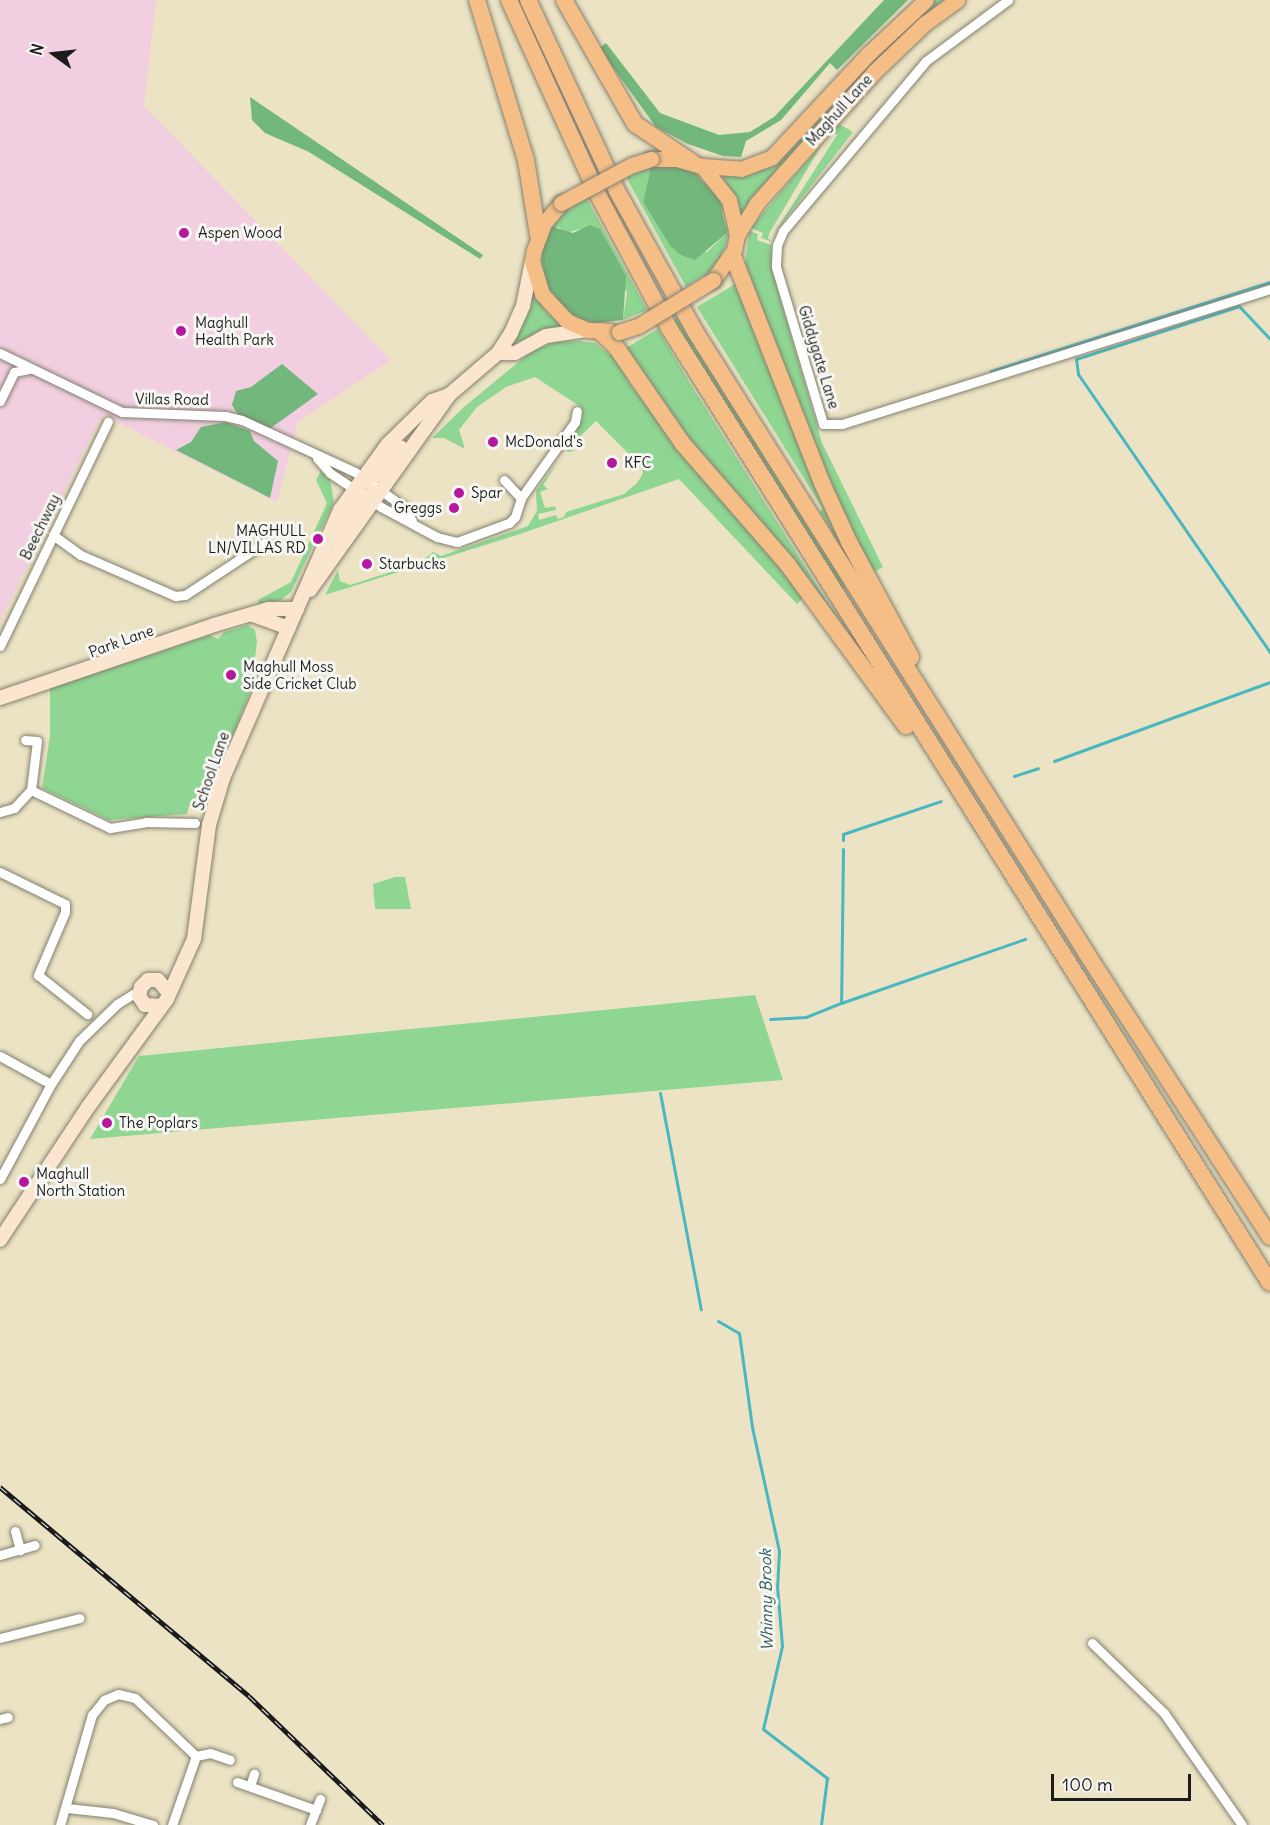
<!DOCTYPE html>
<html>
<head>
<meta charset="utf-8">
<style>
  body { margin:0 }
  #map { position:relative; width:1270px; height:1825px; overflow:hidden; background:#ebe3c4; font-family:Delius,sans-serif }
  div>[style] { position:absolute }
  [style*='--x'] { left:calc(var(--x)*1px); top:calc(var(--y)*1px); width:calc(var(--w)*1px); rotate:calc(var(--a)*1deg) }
  .built>* { inset:0; background:#f2cfe0 }
  .green>* { inset:0; background:#8ed692 }
  .forest>* { inset:0; background:#72b77c }
  .stream>* { height:3px; margin:-1.5px; padding:0 1.5px; transform-origin:1.5px; border-radius:1.5px; background:#48b7c0 }
  .roads { filter:drop-shadow(0 0 2px #848070) drop-shadow(0 0 2px #848070) }
  .street>* { height:9px; margin:-4.5px; padding:0 4.5px; transform-origin:4.5px; border-radius:4.5px; background:#fff }
  .secondary>* { height:14px; margin:-7px; padding:0 7px; transform-origin:7px; border-radius:7px; background:#fbe5cf }
  .primary>* { height:15px; margin:-7.5px; padding:0 7.5px; transform-origin:7.5px; border-radius:7.5px; background:#f6be87 }
  .highway>* { height:16px; margin:-8px; padding:0 8px; transform-origin:8px; border-radius:8px; background:#f6be87 }
  .rail>* { height:5px; margin-top:-2.5px; transform-origin:0; background:repeating-linear-gradient(90deg,#f6f6f2 0 9px,#1c1c1c 0 18px); box-sizing:border-box; border-block:2px solid #1c1c1c }
  .bridges { filter:drop-shadow(0 0 2px #848070) drop-shadow(0 0 2px #848070) }
  .primary-bridge>* { height:15px; margin:-7.5px; padding:0 7.5px; transform-origin:7.5px; border-radius:7.5px; background:#f6be87 }
  .dots>* { width:16px; height:16px; translate:-50% -50%; box-sizing:border-box; border:3px solid #f6f6f2; border-radius:50% }
  span { translate:-50% -50%; white-space:nowrap; text-align:center; line-height:1.15; -webkit-text-stroke:6px #f6f6f2; paint-order:stroke }
  .street-label { font-size:15px; color:#1c1c1c }
  .poi-label { font-size:15px; color:#1c1c1c }
  .left { translate:0 -50%; text-align:left }
  .right { translate:-100% -50%; text-align:right }
  .water-label { font-size:16px; color:#2e5a5e; font-style:italic }
  .north { position:absolute; left:24px; top:24px; width:60px; height:60px; -webkit-text-stroke:4px #f6f6f2; paint-order:stroke; rotate:285deg; font-size:16px; font-weight:700; line-height:24px; text-align:center; color:#1c1c1c }
  .north::after { content:''; display:block; margin:auto; width:21px; height:27px; background:#1c1c1c; clip-path:polygon(50% 0,100% 100%,50% 72%,0 100%) }
  .scale { position:absolute; left:1051px; top:1774px; width:140px; height:27px; box-sizing:border-box; border:3px solid #1c1c1c; border-top:0; padding-left:8px; font-size:18px; line-height:21px; white-space:nowrap; color:#1c1c1c; -webkit-text-stroke:4px #f6f6f2; paint-order:stroke }
</style>
</head>
<body>
<div id="map">
  <div class="built">
    <div style="clip-path:polygon(0 0,156px 0,144px 106px,391px 360px,298px 422px,277px 502px,102px 415px,0 622px)"></div>
  </div>
  <div class="green">
    <div style="clip-path:polygon(935px 0,947px 0,741px 214px,722px 174px,748px 174px,772px 164px)"></div>
    <div style="clip-path:polygon(839px 124px,853px 132px,773px 235px,837px 135px,833px 131px)"></div>
    <div style="clip-path:polygon(824px 141px,770px 232px,768px 238px,772px 242px,761px 238px,763px 233px,751px 228px,753px 225px)"></div>
    <div style="clip-path:polygon(656px 163px,696px 171px,704px 177px,721px 198px,729px 223px,727px 242px,716px 267px,686px 287px,626px 177px,651px 167px,643px 202px,670px 246px,707px 252px,727px 233px,725px 215px,702px 178px,687px 169px)"></div>
    <div style="clip-path:polygon(586px 197px,647px 310px,623px 320px,627px 292px,580px 229px,566px 233px,557px 226px,570px 313px,590px 322px,611px 325px,596px 326px,569px 315px,548px 293px,539px 261px,541px 240px,557px 218px)"></div>
    <div style="clip-path:polygon(749px 231px,758px 234px,757px 240px,771px 245px,772px 270px,822px 443px,883px 567px,873px 573px,831px 485px,745px 265px)"></div>
    <div style="clip-path:polygon(735px 284px,861px 578px,820px 512px,823px 509px,697px 307px)"></div>
    <div style="clip-path:polygon(533px 289px,544px 309px,562px 327px,517px 342px,513px 336px)"></div>
    <div style="clip-path:polygon(680px 316px,848px 586px,839px 591px,676px 327px,675px 319px)"></div>
    <div style="clip-path:polygon(658px 329px,691px 385px,855px 646px,677px 429px,624px 349px)"></div>
    <div style="clip-path:polygon(579px 341px,595px 343px,610px 355px,614px 353px,630px 384px,668px 434px,804px 597px,797px 604px,679px 479px,517px 535px,325px 595px,338px 570px,340px 581px,350px 585px,419px 563px,433px 552px,441px 556px,528px 526px,537px 511px,536px 491px,558px 461px,543px 485px,548px 489px,540px 492px,545px 508px,555px 506px,556px 510px,538px 514px,539px 520px,556px 515px,558px 519px,564px 517px,566px 512px,624px 494px,636px 484px,643px 474px,642px 467px,596px 421px,570px 446px,575px 451px,567px 452px,566px 445px,583px 418px,581px 407px,535px 377px,506px 387px,477px 407px,459px 430px,465px 449px,444px 438px,432px 438px,464px 407px,532px 351px,555px 342px)"></div>
    <div style="clip-path:polygon(321px 471px,330px 479px,334px 502px,291px 592px,281px 600px,259px 605px,258px 600px,291px 582px,327px 503px,316px 480px)"></div>
    <div style="clip-path:polygon(248px 625px,255px 630px,257px 642px,251px 690px,205px 807px,189px 806px,187px 814px,109px 820px,42px 788px,50px 736px,50px 688px,210px 635px,218px 639px,224px 632px)"></div>
    <div style="clip-path:polygon(395px 877px,405px 877px,411px 909px,375px 909px,373px 884px)"></div>
    <div style="clip-path:polygon(755px 995px,783px 1080px,90px 1139px,139px 1056px)"></div>
  </div>
  <div class="forest">
    <div style="clip-path:polygon(884px 0,908px 0,837px 70px,830px 63px,781px 120px,746px 141px,741px 157px,723px 156px,688px 144px,656px 127px,599px 48px,606px 43px,660px 113px,719px 135px,750px 132px,774px 117px)"></div>
    <div style="clip-path:polygon(250px 97px,483px 255px,480px 259px,309px 152px,265px 133px,252px 120px)"></div>
    <div style="clip-path:polygon(651px 167px,678px 167px,695px 173px,719px 199px,727px 233px,695px 260px,681px 255px,670px 246px,643px 202px)"></div>
    <div style="clip-path:polygon(590px 225px,600px 229px,626px 276px,623px 320px,596px 323px,578px 318px,565px 309px,545px 282px,542px 250px,550px 226px,573px 233px)"></div>
    <div style="clip-path:polygon(282px 364px,318px 394px,268px 430px,238px 415px,232px 405px,236px 391px,251px 387px)"></div>
    <div style="clip-path:polygon(226px 422px,250px 431px,254px 441px,278px 461px,270px 498px,176px 450px,191px 442px,201px 427px)"></div>
  </div>
  <div class="stream">
    <div style="--x:1270;--y:339;--w:45;--a:-133.2"></div>
    <div style="--x:1239;--y:306;--w:171;--a:162"></div>
    <div style="--x:1076;--y:359;--w:15;--a:82"></div>
    <div style="--x:1078;--y:374;--w:338;--a:55.4"></div>
    <div style="--x:991;--y:371;--w:293;--a:-17.7"></div>
    <div style="--x:1054;--y:761;--w:230;--a:-20.1"></div>
    <div style="--x:1014;--y:776;--w:25;--a:-18"></div>
    <div style="--x:843;--y:840;--w:6;--a:-90"></div>
    <div style="--x:843;--y:834;--w:103;--a:-18.6"></div>
    <div style="--x:843;--y:849;--w:154;--a:90.7"></div>
    <div style="--x:841;--y:1003;--w:195;--a:-19.2"></div>
    <div style="--x:770;--y:1019;--w:36;--a:-3"></div>
    <div style="--x:806;--y:1017;--w:37;--a:-22"></div>
    <div style="--x:660;--y:1093;--w:220;--a:79.3"></div>
    <div style="--x:718;--y:1321;--w:24;--a:30"></div>
    <div style="--x:739;--y:1333;--w:95;--a:82.1"></div>
    <div style="--x:752;--y:1427;--w:127;--a:77.7"></div>
    <div style="--x:779;--y:1551;--w:35;--a:93"></div>
    <div style="--x:777;--y:1586;--w:60;--a:85.2"></div>
    <div style="--x:782;--y:1646;--w:85;--a:102.9"></div>
    <div style="--x:763;--y:1729;--w:81;--a:37.4"></div>
    <div style="--x:827;--y:1778;--w:47;--a:97.3"></div>
  </div>
  <div class="roads">
    <div class="street">
      <div style="--x:1008;--y:0;--w:102;--a:143.4"></div>
      <div style="--x:926;--y:61;--w:222;--a:130.1"></div>
      <div style="--x:783;--y:231;--w:15;--a:113"></div>
      <div style="--x:777;--y:245;--w:22;--a:93"></div>
      <div style="--x:776;--y:267;--w:164;--a:73.3"></div>
      <div style="--x:823;--y:424;--w:19;--a:0"></div>
      <div style="--x:842;--y:424;--w:449;--a:-17.5"></div>
      <div style="--x:0;--y:353;--w:136;--a:25.8"></div>
      <div style="--x:122;--y:412;--w:103;--a:2.2"></div>
      <div style="--x:225;--y:416;--w:17;--a:13"></div>
      <div style="--x:242;--y:420;--w:124;--a:24.7"></div>
      <div style="--x:355;--y:472;--w:60;--a:35.5"></div>
      <div style="--x:404;--y:507;--w:16;--a:60"></div>
      <div style="--x:0;--y:401;--w:32;--a:-64"></div>
      <div style="--x:14;--y:372;--w:16;--a:-11"></div>
      <div style="--x:317;--y:458;--w:20;--a:49"></div>
      <div style="--x:330;--y:473;--w:61;--a:33.7"></div>
      <div style="--x:381;--y:507;--w:64;--a:28.2"></div>
      <div style="--x:437;--y:537;--w:21;--a:14"></div>
      <div style="--x:457;--y:542;--w:55;--a:-20.1"></div>
      <div style="--x:509;--y:523;--w:8;--a:-45"></div>
      <div style="--x:515;--y:517;--w:20;--a:-72"></div>
      <div style="--x:521;--y:498;--w:93;--a:-54.6"></div>
      <div style="--x:575;--y:422;--w:11;--a:-80"></div>
      <div style="--x:504;--y:480;--w:25;--a:47"></div>
      <div style="--x:53;--y:535;--w:34;--a:36"></div>
      <div style="--x:81;--y:555;--w:103;--a:23.6"></div>
      <div style="--x:175;--y:596;--w:10;--a:-6"></div>
      <div style="--x:185;--y:595;--w:95;--a:-33.4"></div>
      <div style="--x:0;--y:646;--w:249;--a:-64.3"></div>
      <div style="--x:31;--y:790;--w:88;--a:25.7"></div>
      <div style="--x:110;--y:828;--w:36;--a:-9"></div>
      <div style="--x:146;--y:822;--w:49;--a:1.2"></div>
      <div style="--x:0;--y:812;--w:15;--a:-16"></div>
      <div style="--x:14;--y:808;--w:25;--a:-47"></div>
      <div style="--x:31;--y:790;--w:49;--a:-83"></div>
      <div style="--x:37;--y:741;--w:12;--a:-175"></div>
      <div style="--x:0;--y:872;--w:72;--a:26.2"></div>
      <div style="--x:65;--y:904;--w:8;--a:90"></div>
      <div style="--x:65;--y:912;--w:69;--a:113.2"></div>
      <div style="--x:38;--y:975;--w:63;--a:38.5"></div>
      <div style="--x:0;--y:1056;--w:58;--a:28.8"></div>
      <div style="--x:0;--y:1179;--w:108;--a:-61.8"></div>
      <div style="--x:51;--y:1084;--w:51;--a:-56.9"></div>
      <div style="--x:79;--y:1041;--w:53;--a:-44.2"></div>
      <div style="--x:117;--y:1004;--w:26;--a:-32"></div>
      <div style="--x:15;--y:1531;--w:20;--a:75"></div>
      <div style="--x:0;--y:1555;--w:36;--a:-16"></div>
      <div style="--x:0;--y:1638;--w:82;--a:-14"></div>
      <div style="--x:1092;--y:1643;--w:100;--a:44.2"></div>
      <div style="--x:1164;--y:1713;--w:136;--a:55.1"></div>
      <div style="--x:0;--y:1719;--w:8;--a:-14"></div>
      <div style="--x:196;--y:1756;--w:14;--a:-12"></div>
      <div style="--x:210;--y:1753;--w:21;--a:19"></div>
      <div style="--x:237;--y:1782;--w:84;--a:19.5"></div>
      <div style="--x:250;--y:1786;--w:13;--a:-72"></div>
      <div style="--x:67;--y:1808;--w:46;--a:6.2"></div>
      <div style="--x:113;--y:1813;--w:42;--a:16.7"></div>
      <div style="--x:60;--y:1825;--w:115;--a:-73.8"></div>
      <div style="--x:92;--y:1715;--w:19;--a:-51"></div>
      <div style="--x:104;--y:1700;--w:15;--a:-23"></div>
      <div style="--x:118;--y:1694;--w:17;--a:13"></div>
      <div style="--x:135;--y:1698;--w:84;--a:43.6"></div>
      <div style="--x:196;--y:1756;--w:73;--a:109.2"></div>
      <div style="--x:310;--y:1825;--w:28;--a:-69"></div>
    </div>
    <div class="secondary">
      <div style="--x:498;--y:353;--w:17;--a:0"></div>
      <div style="--x:515;--y:353;--w:35;--a:-29"></div>
      <div style="--x:546;--y:336;--w:41;--a:-8.3"></div>
      <div style="--x:358;--y:486;--w:26;--a:-31"></div>
      <div style="--x:380;--y:473;--w:33;--a:-51"></div>
      <div style="--x:334;--y:541;--w:42;--a:-59.7"></div>
      <div style="--x:355;--y:505;--w:24;--a:-33"></div>
      <div style="--x:310;--y:590;--w:239;--a:-54.5"></div>
      <div style="--x:449;--y:395;--w:65;--a:-40.6"></div>
      <div style="--x:498;--y:353;--w:24;--a:-57"></div>
      <div style="--x:511;--y:333;--w:30;--a:-66"></div>
      <div style="--x:523;--y:306;--w:46;--a:-78.7"></div>
      <div style="--x:253;--y:615;--w:38;--a:20"></div>
      <div style="--x:0;--y:698;--w:226;--a:-18.8"></div>
      <div style="--x:214;--y:625;--w:56;--a:-16.5"></div>
      <div style="--x:268;--y:609;--w:29;--a:0"></div>
      <div style="--x:161;--y:1006;--w:16;--a:-176"></div>
      <div style="--x:145;--y:1005;--w:11;--a:-124"></div>
      <div style="--x:139;--y:996;--w:9;--a:-77"></div>
      <div style="--x:141;--y:987;--w:10;--a:-45"></div>
      <div style="--x:148;--y:980;--w:10;--a:0"></div>
      <div style="--x:158;--y:980;--w:16;--a:50"></div>
      <div style="--x:0;--y:1240;--w:159;--a:-56.5"></div>
      <div style="--x:88;--y:1107;--w:134;--a:-53.8"></div>
      <div style="--x:167;--y:999;--w:66;--a:-65.8"></div>
      <div style="--x:194;--y:939;--w:115;--a:-82.5"></div>
      <div style="--x:209;--y:825;--w:49;--a:-73.4"></div>
      <div style="--x:223;--y:778;--w:292;--a:-66.4"></div>
      <div style="--x:340;--y:510;--w:82;--a:-54"></div>
      <div style="--x:388;--y:444;--w:62;--a:-44.3"></div>
      <div style="--x:432;--y:401;--w:18;--a:-19"></div>
    </div>
    <div class="primary">
      <div style="--x:651;--y:159;--w:26;--a:0"></div>
      <div style="--x:677;--y:159;--w:26;--a:16"></div>
      <div style="--x:702;--y:166;--w:43;--a:51.5"></div>
      <div style="--x:729;--y:200;--w:36;--a:77"></div>
      <div style="--x:737;--y:235;--w:15;--a:101"></div>
      <div style="--x:734;--y:250;--w:37;--a:125"></div>
      <div style="--x:702;--y:166;--w:39;--a:4"></div>
      <div style="--x:741;--y:169;--w:33;--a:-21"></div>
      <div style="--x:772;--y:157;--w:141;--a:-47"></div>
      <div style="--x:868;--y:54;--w:79;--a:-43"></div>
      <div style="--x:561;--y:203;--w:26;--a:130"></div>
      <div style="--x:544;--y:223;--w:29;--a:110"></div>
      <div style="--x:534;--y:250;--w:11;--a:100"></div>
      <div style="--x:532;--y:261;--w:34;--a:73"></div>
      <div style="--x:542;--y:294;--w:37;--a:47"></div>
      <div style="--x:567;--y:321;--w:22;--a:24"></div>
      <div style="--x:587;--y:330;--w:23;--a:2"></div>
      <div style="--x:737;--y:235;--w:38;--a:-58"></div>
      <div style="--x:757;--y:203;--w:176;--a:-48.2"></div>
      <div style="--x:874;--y:72;--w:69;--a:-43.8"></div>
      <div style="--x:924;--y:24;--w:41;--a:-36"></div>
    </div>
    <div class="highway">
      <div style="--x:477;--y:0;--w:167;--a:73"></div>
      <div style="--x:526;--y:160;--w:76;--a:80.9"></div>
      <div style="--x:509;--y:0;--w:212;--a:65.5"></div>
      <div style="--x:597;--y:193;--w:153;--a:61.9"></div>
      <div style="--x:669;--y:328;--w:1128;--a:57.82"></div>
      <div style="--x:528;--y:0;--w:211;--a:65"></div>
      <div style="--x:617;--y:191;--w:162;--a:60.9"></div>
      <div style="--x:696;--y:333;--w:734;--a:57.8"></div>
      <div style="--x:1087;--y:954;--w:337;--a:57.1"></div>
      <div style="--x:564;--y:0;--w:143;--a:60.2"></div>
      <div style="--x:635;--y:124;--w:69;--a:33.7"></div>
      <div style="--x:733;--y:256;--w:244;--a:68.6"></div>
      <div style="--x:822;--y:483;--w:65;--a:65.4"></div>
      <div style="--x:849;--y:542;--w:131;--a:61.7"></div>
      <div style="--x:599;--y:331;--w:23;--a:43"></div>
      <div style="--x:616;--y:347;--w:118;--a:55.4"></div>
      <div style="--x:683;--y:444;--w:160;--a:49"></div>
      <div style="--x:788;--y:565;--w:200;--a:53.8"></div>
    </div>
  </div>
  <div class="rail">
    <div style="--x:0;--y:1487;--w:325;--a:40"></div>
    <div style="--x:249;--y:1696;--w:186;--a:43.9"></div>
  </div>
  <div class="bridges">
    <div class="primary-bridge">
      <div style="--x:561;--y:203;--w:81;--a:-28.2"></div>
      <div style="--x:632;--y:165;--w:20;--a:-18"></div>
      <div style="--x:619;--y:332;--w:20;--a:-18"></div>
      <div style="--x:638;--y:326;--w:88;--a:-31.5"></div>
    </div>
  </div>
  <div class="dots">
    <div style="left:184px;top:233px;background:#b5179e"></div>
    <div style="left:181px;top:331px;background:#b5179e"></div>
    <div style="left:493px;top:442px;background:#b5179e"></div>
    <div style="left:612px;top:463px;background:#b5179e"></div>
    <div style="left:459px;top:493px;background:#b5179e"></div>
    <div style="left:454px;top:508px;background:#b5179e"></div>
    <div style="left:318px;top:539px;background:#b5179e"></div>
    <div style="left:367px;top:564px;background:#b5179e"></div>
    <div style="left:231px;top:675px;background:#b5179e"></div>
    <div style="left:107px;top:1123px;background:#b5179e"></div>
    <div style="left:24px;top:1182px;background:#b5179e"></div>
  </div>
  <div class="street-label">
    <span style="left:839px;top:110px;rotate:-48deg">Maghull Lane</span>
    <span style="left:819px;top:357px;rotate:73deg">Giddygate Lane</span>
    <span style="left:172px;top:399px;rotate:1deg">Villas Road</span>
    <span style="left:40px;top:527px;rotate:-64deg">Beechway</span>
    <span style="left:121px;top:641px;rotate:-20deg">Park Lane</span>
    <span style="left:211px;top:771px;rotate:-71deg">School Lane</span>
  </div>
  <div class="poi-label">
    <span class="left" style="left:198px;top:233px">Aspen Wood</span>
    <span class="left" style="left:195px;top:331px">Maghull<br>Health Park</span>
    <span class="left" style="left:505px;top:442px">McDonald's</span>
    <span class="left" style="left:624px;top:463px">KFC</span>
    <span class="left" style="left:471px;top:493px">Spar</span>
    <span class="right" style="left:442px;top:508px">Greggs</span>
    <span class="right" style="left:306px;top:539px">MAGHULL<br>LN/VILLAS RD</span>
    <span class="left" style="left:379px;top:564px">Starbucks</span>
    <span class="left" style="left:243px;top:675px">Maghull Moss<br>Side Cricket Club</span>
    <span class="left" style="left:119px;top:1123px">The Poplars</span>
    <span class="left" style="left:36px;top:1182px">Maghull<br>North Station</span>
  </div>
  <div class="water-label">
    <span style="left:766px;top:1600px;rotate:-91deg">Whinny Brook</span>
  </div>
  <div class="north">N</div>
  <div class="scale">100 m</div>
</div>
</body>
</html>
